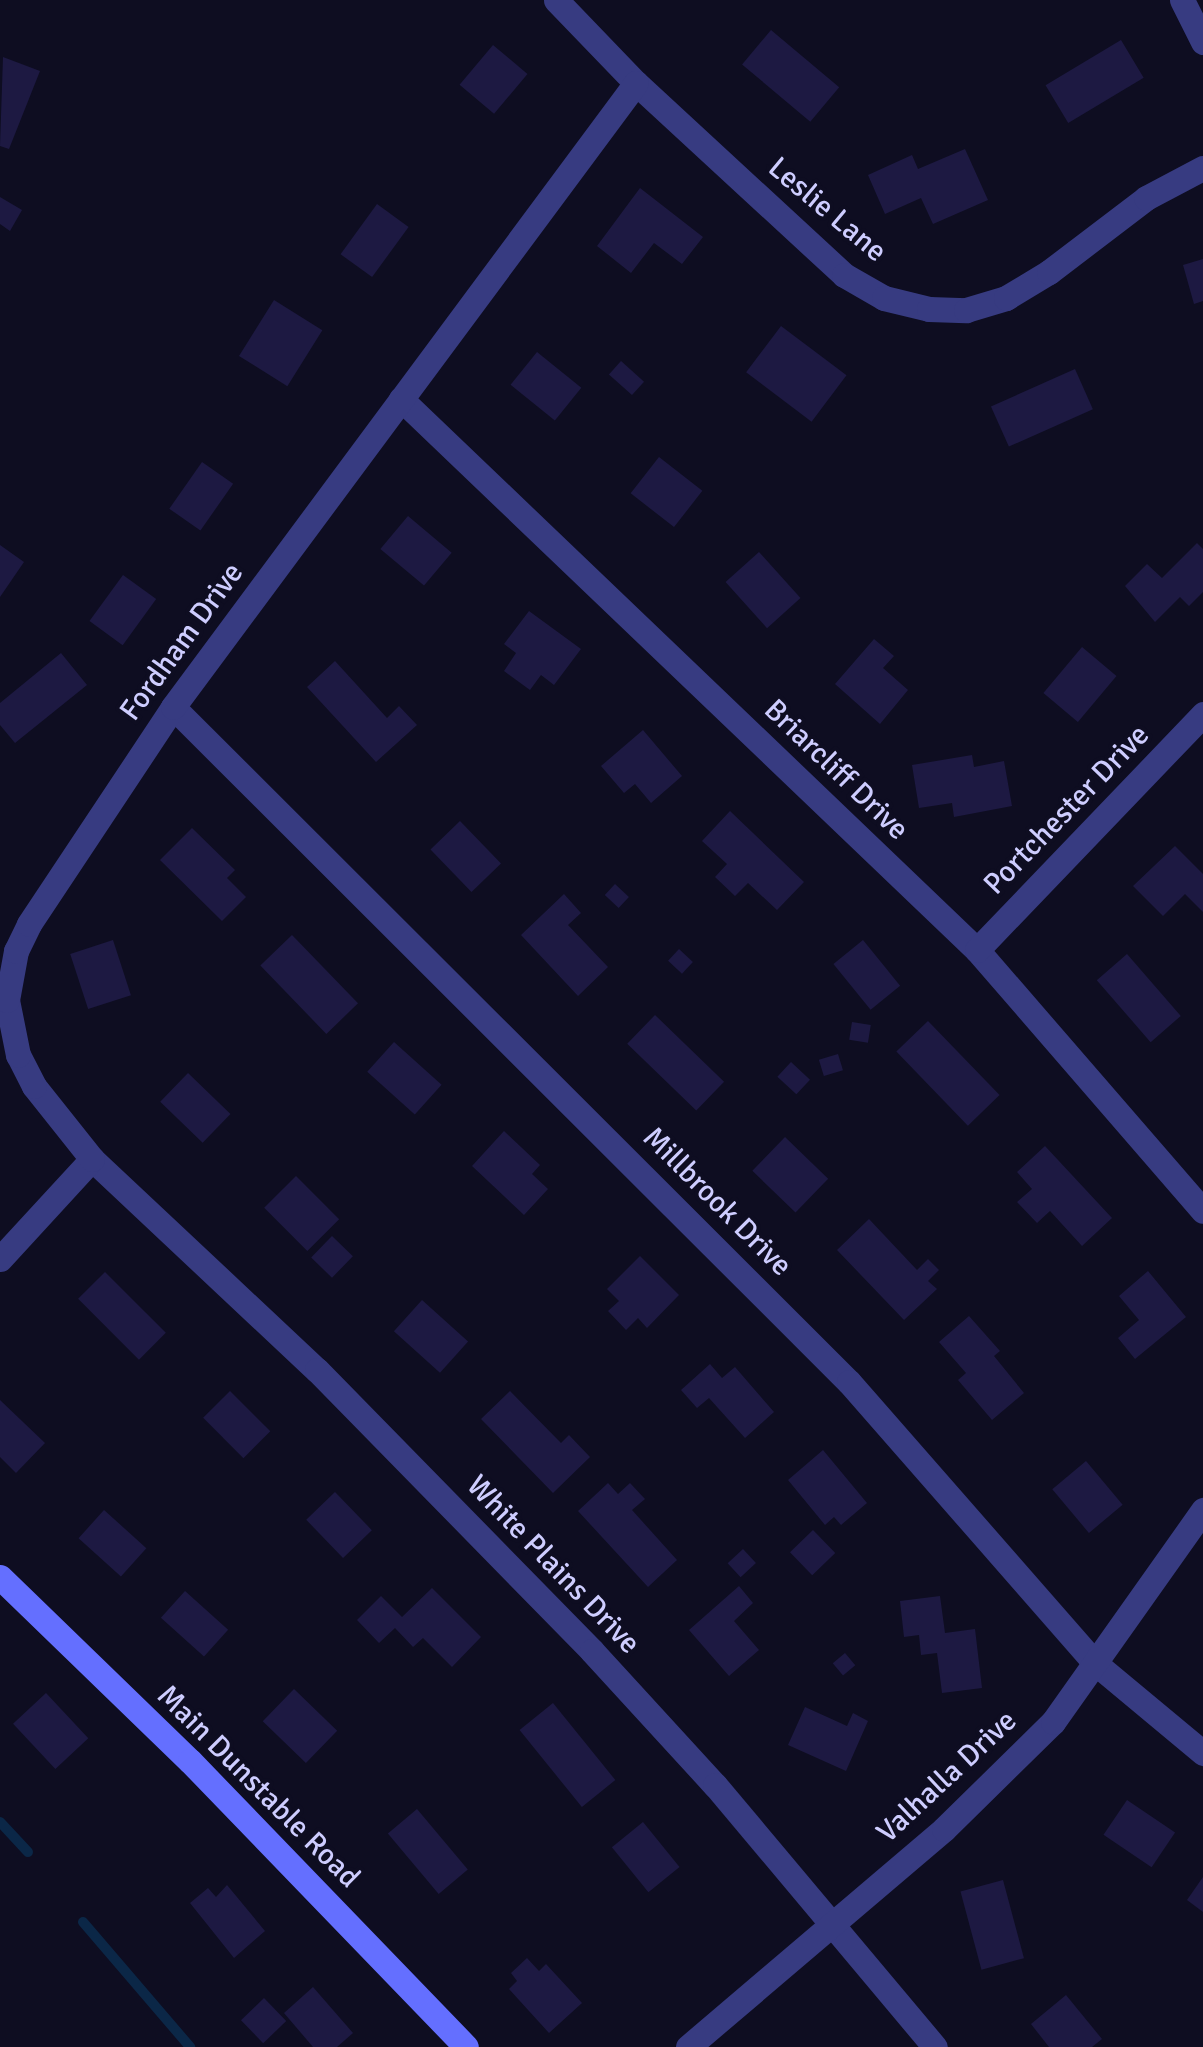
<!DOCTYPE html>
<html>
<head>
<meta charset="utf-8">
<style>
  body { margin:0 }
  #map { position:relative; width:1203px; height:2047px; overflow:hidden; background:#0e0d21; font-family:Signika,sans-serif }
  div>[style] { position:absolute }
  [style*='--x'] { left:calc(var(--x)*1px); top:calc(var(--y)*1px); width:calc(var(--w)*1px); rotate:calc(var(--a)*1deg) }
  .stream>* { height:10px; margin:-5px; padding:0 5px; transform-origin:5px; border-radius:5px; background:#0b2747 }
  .building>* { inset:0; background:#1d1942; transform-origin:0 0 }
  .street>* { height:25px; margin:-12.5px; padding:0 12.5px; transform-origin:12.5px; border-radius:12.5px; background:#373b81 }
  .secondary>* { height:25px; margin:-12.5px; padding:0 12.5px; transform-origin:12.5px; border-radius:12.5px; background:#646fff }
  span { translate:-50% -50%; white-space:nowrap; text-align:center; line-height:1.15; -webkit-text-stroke:8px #0e0d21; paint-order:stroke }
  .street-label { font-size:30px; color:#cecdff }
</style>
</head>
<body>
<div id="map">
  <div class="stream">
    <div style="--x:0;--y:1822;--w:41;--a:47"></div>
    <div style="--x:83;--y:1922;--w:165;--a:49.4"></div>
  </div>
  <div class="building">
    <div style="left:771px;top:30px;width:89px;height:45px;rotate:40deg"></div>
    <div style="left:1121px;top:40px;width:44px;height:88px;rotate:59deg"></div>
    <div style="left:493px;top:45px;width:45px;height:52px;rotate:40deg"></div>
    <div style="clip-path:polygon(3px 57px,40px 71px,9px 149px,0 146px)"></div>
    <div style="clip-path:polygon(965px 149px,988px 200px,933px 224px,921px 198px,885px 214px,868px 175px,912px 155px,918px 169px)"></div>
    <div style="clip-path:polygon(640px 188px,703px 237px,682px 264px,654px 243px,631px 273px,597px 246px)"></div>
    <div style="clip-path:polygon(0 197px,22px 210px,10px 231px,0 224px)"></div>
    <div style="left:377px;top:204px;width:39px;height:62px;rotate:36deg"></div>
    <div style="clip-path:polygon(1203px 259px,1203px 301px,1194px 304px,1183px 265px)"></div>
    <div style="left:274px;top:300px;width:57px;height:66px;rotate:32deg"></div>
    <div style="left:781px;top:326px;width:82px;height:58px;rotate:37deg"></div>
    <div style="left:537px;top:352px;width:57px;height:42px;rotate:39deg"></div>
    <div style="left:621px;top:361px;width:31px;height:18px;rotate:42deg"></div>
    <div style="left:1075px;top:369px;width:44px;height:92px;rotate:66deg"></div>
    <div style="left:659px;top:457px;width:55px;height:46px;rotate:38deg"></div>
    <div style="left:202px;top:462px;width:38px;height:57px;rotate:35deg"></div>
    <div style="left:408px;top:516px;width:57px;height:43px;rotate:40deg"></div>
    <div style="clip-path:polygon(1197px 543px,1203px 549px,1203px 592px,1189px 606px,1180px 597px,1155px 622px,1125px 586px,1147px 564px,1162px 578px)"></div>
    <div style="clip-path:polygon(0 545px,24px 562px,0 597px)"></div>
    <div style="left:759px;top:552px;width:62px;height:45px;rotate:48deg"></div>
    <div style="left:123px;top:575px;width:41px;height:57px;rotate:36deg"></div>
    <div style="clip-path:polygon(529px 611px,581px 649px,554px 685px,541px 675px,530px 690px,504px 671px,516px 653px,504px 644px)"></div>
    <div style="clip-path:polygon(874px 639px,894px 656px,883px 668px,908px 690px,880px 724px,835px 684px)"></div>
    <div style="left:1082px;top:647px;width:45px;height:60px;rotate:40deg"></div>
    <div style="clip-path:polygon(61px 653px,87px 685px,15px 743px,0 725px,0 703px)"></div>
    <div style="clip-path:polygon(335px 661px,387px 718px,399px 706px,417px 725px,376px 762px,307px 687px)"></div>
    <div style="clip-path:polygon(643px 730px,682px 776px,651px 803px,635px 784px,624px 793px,601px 766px)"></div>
    <div style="clip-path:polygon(972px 755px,974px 767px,1004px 761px,1012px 806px,954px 817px,952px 803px,919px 808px,912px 765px)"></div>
    <div style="clip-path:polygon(730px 811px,804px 882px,777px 910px,748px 883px,735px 896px,715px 877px,727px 864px,702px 841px)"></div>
    <div style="left:460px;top:821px;width:59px;height:41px;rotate:46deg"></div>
    <div style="clip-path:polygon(192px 828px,235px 870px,227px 878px,246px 897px,222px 921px,160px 860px)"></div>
    <div style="clip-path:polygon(1175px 846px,1203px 874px,1203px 912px,1185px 894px,1163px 916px,1133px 886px)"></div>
    <div style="left:615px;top:884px;width:19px;height:15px;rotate:43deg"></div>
    <div style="clip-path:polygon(564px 894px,581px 913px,568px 925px,608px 967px,578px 996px,521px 935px)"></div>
    <div style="left:292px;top:935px;width:95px;height:44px;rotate:46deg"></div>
    <div style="left:113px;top:940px;width:58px;height:45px;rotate:72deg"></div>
    <div style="left:863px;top:940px;width:59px;height:38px;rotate:51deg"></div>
    <div style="left:679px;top:949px;width:19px;height:16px;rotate:43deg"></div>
    <div style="left:1127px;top:954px;width:82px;height:40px;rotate:49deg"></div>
    <div style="left:655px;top:1015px;width:96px;height:40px;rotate:44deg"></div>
    <div style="left:928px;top:1021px;width:103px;height:44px;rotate:46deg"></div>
    <div style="left:852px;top:1022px;width:19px;height:18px;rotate:9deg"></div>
    <div style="left:394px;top:1042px;width:64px;height:40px;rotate:42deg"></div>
    <div style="left:838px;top:1054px;width:17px;height:20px;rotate:73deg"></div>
    <div style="left:791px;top:1062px;width:26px;height:20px;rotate:43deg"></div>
    <div style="left:188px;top:1073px;width:59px;height:40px;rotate:44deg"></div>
    <div style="clip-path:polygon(504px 1131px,540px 1165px,532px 1174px,548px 1189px,524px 1215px,472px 1166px)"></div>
    <div style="left:785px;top:1137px;width:60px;height:47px;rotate:44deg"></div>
    <div style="clip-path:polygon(1045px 1146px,1112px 1218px,1082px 1246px,1050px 1211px,1037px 1223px,1017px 1202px,1032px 1189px,1017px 1172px)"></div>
    <div style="left:296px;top:1176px;width:61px;height:45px;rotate:45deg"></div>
    <div style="clip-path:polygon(869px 1219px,917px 1270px,928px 1259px,939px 1270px,928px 1281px,937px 1289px,904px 1320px,837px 1250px)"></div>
    <div style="left:332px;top:1236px;width:29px;height:30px;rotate:44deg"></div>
    <div style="clip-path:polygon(640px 1256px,679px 1295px,647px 1328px,638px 1318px,626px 1330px,608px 1311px,619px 1301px,607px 1289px)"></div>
    <div style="clip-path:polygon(1148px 1271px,1186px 1317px,1135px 1359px,1118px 1338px,1139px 1320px,1119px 1296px)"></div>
    <div style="left:105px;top:1272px;width:86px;height:38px;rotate:45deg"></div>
    <div style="left:422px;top:1300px;width:62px;height:42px;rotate:42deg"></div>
    <div style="clip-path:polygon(969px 1316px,1000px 1351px,994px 1356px,1024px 1393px,992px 1420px,958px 1380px,966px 1373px,939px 1342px)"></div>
    <div style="clip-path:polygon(710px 1364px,722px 1378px,735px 1367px,774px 1412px,745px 1438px,709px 1398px,697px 1408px,681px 1390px)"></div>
    <div style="left:230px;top:1391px;width:57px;height:38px;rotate:45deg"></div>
    <div style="clip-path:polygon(510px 1391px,561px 1443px,569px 1435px,590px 1457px,553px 1493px,481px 1419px)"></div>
    <div style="clip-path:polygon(0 1400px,45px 1443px,16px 1473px,0 1457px)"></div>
    <div style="clip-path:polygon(823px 1450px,867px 1503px,841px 1525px,834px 1517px,825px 1525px,788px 1480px)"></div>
    <div style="left:1086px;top:1461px;width:57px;height:44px;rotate:50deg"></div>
    <div style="clip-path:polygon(608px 1483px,618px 1494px,630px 1483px,645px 1499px,632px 1510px,677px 1560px,648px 1587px,578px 1511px)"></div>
    <div style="left:335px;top:1492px;width:53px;height:40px;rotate:46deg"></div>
    <div style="left:104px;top:1510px;width:57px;height:38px;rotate:42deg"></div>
    <div style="left:813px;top:1530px;width:32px;height:32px;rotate:46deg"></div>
    <div style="left:743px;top:1549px;width:19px;height:21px;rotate:47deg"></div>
    <div style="clip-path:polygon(739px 1586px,753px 1603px,734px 1621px,759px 1650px,729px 1676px,689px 1630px)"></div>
    <div style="clip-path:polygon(432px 1588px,481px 1637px,452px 1667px,423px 1638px,413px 1647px,395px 1628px,379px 1643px,357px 1620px,381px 1596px,402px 1617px)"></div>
    <div style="left:185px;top:1591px;width:58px;height:36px;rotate:42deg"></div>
    <div style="clip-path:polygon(940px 1596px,945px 1633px,975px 1629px,982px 1688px,942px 1693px,937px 1653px,921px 1655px,919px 1635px,904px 1637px,900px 1601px)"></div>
    <div style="left:845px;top:1653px;width:16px;height:16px;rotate:50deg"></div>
    <div style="left:294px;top:1689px;width:60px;height:45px;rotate:44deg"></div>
    <div style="left:46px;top:1693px;width:62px;height:45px;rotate:47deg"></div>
    <div style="left:553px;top:1703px;width:99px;height:43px;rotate:51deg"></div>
    <div style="clip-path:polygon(805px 1707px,847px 1726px,853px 1713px,868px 1721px,846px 1771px,788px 1745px)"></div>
    <div style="left:1127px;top:1800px;width:58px;height:42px;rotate:34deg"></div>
    <div style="left:417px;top:1809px;width:79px;height:38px;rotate:50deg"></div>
    <div style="left:643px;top:1822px;width:58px;height:40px;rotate:51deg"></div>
    <div style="clip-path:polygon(1203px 1877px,1203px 1912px,1187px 1900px)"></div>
    <div style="left:1003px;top:1880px;width:81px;height:44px;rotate:75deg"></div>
    <div style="clip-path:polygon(227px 1885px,265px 1931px,234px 1958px,190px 1903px,208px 1888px,216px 1897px)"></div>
    <div style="clip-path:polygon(527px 1958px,539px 1971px,546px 1964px,582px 2003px,549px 2033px,509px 1989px,517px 1981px,511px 1973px)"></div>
    <div style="clip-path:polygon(313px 1987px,353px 2033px,337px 2047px,313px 2047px,284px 2013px)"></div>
    <div style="clip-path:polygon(1066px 1995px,1102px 2039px,1092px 2047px,1049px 2047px,1031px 2024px)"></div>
    <div style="left:264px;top:1998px;width:32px;height:32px;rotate:46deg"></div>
  </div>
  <div class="street">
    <div style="--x:556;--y:0;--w:115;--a:46.1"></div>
    <div style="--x:636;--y:83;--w:283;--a:42.7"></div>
    <div style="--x:844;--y:275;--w:46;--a:29.9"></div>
    <div style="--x:884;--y:298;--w:46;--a:13.7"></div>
    <div style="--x:929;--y:309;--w:37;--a:2"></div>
    <div style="--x:966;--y:310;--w:42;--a:-16.7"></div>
    <div style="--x:1006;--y:298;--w:50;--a:-31.2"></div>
    <div style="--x:1049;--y:272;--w:122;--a:-37.3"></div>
    <div style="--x:1146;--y:198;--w:64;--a:-27.8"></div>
    <div style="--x:1182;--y:0;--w:47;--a:63.4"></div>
    <div style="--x:401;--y:399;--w:797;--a:43.73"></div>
    <div style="--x:977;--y:950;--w:345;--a:49.1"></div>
    <div style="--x:173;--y:707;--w:955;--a:44.96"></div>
    <div style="--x:849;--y:1382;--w:373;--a:48.8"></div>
    <div style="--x:1095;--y:1663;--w:141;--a:39.8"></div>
    <div style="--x:977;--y:950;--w:327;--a:-46.2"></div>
    <div style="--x:92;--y:1159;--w:308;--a:43.2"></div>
    <div style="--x:317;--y:1370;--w:393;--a:45.6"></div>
    <div style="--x:592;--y:1651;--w:182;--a:47.5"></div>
    <div style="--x:715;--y:1785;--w:342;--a:50"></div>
    <div style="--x:0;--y:1259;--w:136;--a:-47.4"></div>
    <div style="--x:92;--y:1159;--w:93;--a:-128.5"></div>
    <div style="--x:34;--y:1086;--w:35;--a:-117"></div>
    <div style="--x:18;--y:1055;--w:56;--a:-101.3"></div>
    <div style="--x:7;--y:1000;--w:50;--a:-79.6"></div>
    <div style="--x:16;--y:951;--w:30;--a:-64"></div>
    <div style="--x:29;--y:924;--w:260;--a:-56.4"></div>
    <div style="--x:173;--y:707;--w:777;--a:-53.43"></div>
    <div style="--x:688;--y:2047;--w:336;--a:-40.4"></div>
    <div style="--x:944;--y:1829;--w:153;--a:-44.5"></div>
    <div style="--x:1053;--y:1722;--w:260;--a:-54.7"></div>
  </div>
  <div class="secondary">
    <div style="--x:0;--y:1577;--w:264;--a:44.1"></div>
    <div style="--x:190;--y:1761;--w:397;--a:46"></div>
  </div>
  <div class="street-label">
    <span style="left:827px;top:210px;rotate:40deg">Leslie Lane</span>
    <span style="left:182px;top:642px;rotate:-54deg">Fordham Drive</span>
    <span style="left:836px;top:770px;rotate:44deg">Briarcliff Drive</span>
    <span style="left:1067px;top:810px;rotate:-46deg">Portchester Drive</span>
    <span style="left:717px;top:1202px;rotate:45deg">Millbrook Drive</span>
    <span style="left:553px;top:1565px;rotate:46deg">White Plains Drive</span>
    <span style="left:947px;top:1777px;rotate:-43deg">Valhalla Drive</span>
    <span style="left:258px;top:1787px;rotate:45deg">Main Dunstable Road</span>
  </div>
</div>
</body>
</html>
